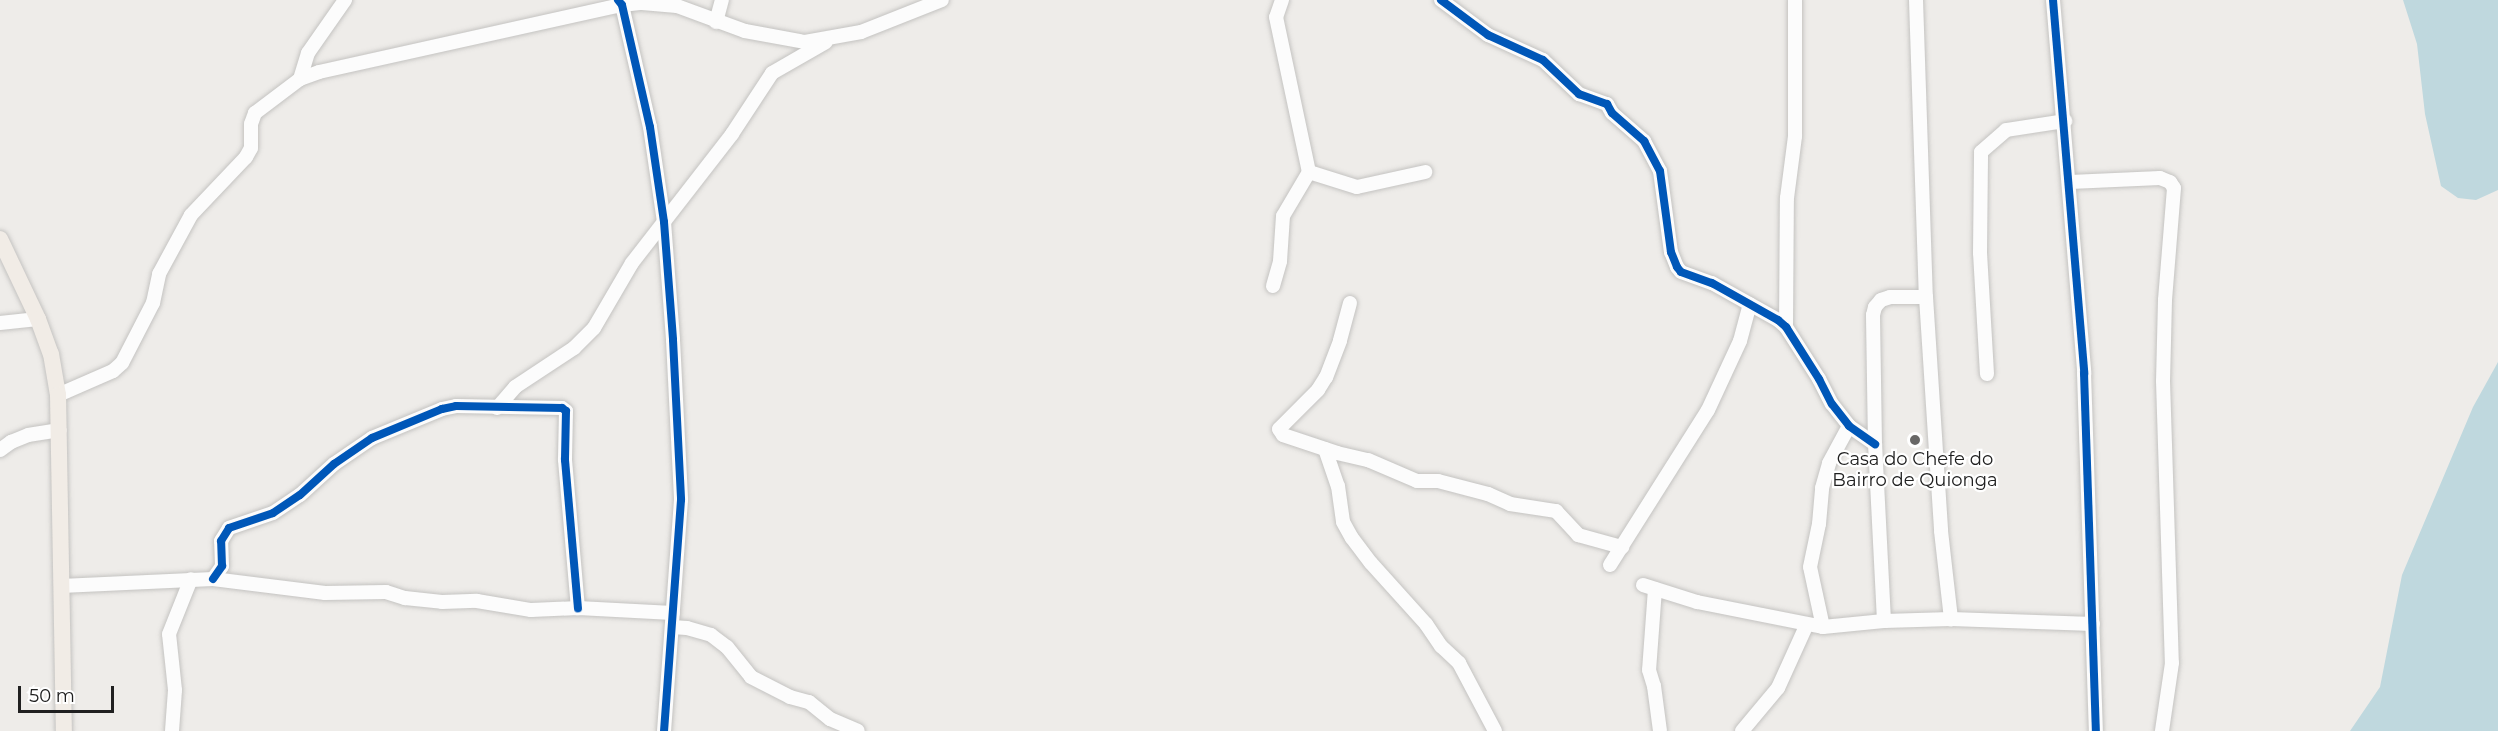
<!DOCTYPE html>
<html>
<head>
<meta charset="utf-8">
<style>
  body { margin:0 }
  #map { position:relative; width:2498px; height:731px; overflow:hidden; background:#eeece9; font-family:Montserrat,sans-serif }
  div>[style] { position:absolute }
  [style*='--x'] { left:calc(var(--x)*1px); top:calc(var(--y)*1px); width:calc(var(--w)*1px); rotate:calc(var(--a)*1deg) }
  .water>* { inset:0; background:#bfd8de }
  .roads { filter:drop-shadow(0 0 2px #c4c3c1) drop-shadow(0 0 2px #c4c3c1) }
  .minor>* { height:14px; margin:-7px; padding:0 7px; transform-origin:7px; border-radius:7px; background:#fcfcfc }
  .major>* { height:16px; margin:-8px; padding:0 8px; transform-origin:8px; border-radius:8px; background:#f1ece6 }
  .cycleway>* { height:8px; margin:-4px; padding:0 4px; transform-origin:4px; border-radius:4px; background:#0057b8 }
  .dots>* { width:16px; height:16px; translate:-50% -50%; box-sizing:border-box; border:3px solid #fff; border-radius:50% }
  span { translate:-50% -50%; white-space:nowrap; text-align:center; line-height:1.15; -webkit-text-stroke:4.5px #fff; paint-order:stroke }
  .poi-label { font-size:18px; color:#202020 }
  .scale { position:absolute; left:18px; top:686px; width:96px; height:27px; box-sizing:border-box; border:3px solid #202020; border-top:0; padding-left:8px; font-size:18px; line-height:21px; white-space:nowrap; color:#202020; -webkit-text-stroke:4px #fff; paint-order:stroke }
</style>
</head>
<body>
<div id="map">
  <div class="water">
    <div style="clip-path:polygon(2403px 0,2498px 0,2498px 190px,2476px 200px,2458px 198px,2441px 186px,2425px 114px,2417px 44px)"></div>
    <div style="clip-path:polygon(2498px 362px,2498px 731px,2350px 731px,2380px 687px,2402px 575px,2473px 407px)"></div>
  </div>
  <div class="roads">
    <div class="minor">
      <div style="--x:618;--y:0;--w:6;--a:51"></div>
      <div style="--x:622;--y:5;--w:125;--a:77.1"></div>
      <div style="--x:650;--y:127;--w:96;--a:81.6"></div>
      <div style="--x:664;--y:222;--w:118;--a:85.6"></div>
      <div style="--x:673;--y:340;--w:160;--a:87.1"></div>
      <div style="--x:681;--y:500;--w:232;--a:94.2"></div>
      <div style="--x:1282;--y:0;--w:18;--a:109"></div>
      <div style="--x:1276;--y:17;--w:158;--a:78"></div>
      <div style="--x:1309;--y:172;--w:50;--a:17.4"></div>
      <div style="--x:1357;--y:187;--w:70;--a:-12.4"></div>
      <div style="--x:1441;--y:0;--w:59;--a:36.7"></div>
      <div style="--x:1488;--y:35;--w:60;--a:24.4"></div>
      <div style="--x:1543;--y:60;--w:50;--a:43.4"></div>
      <div style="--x:1579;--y:94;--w:30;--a:20"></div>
      <div style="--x:1607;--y:104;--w:10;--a:61"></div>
      <div style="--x:1612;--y:113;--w:43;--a:41.2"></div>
      <div style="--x:1644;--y:141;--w:34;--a:62"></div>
      <div style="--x:1660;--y:171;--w:82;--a:82.3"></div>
      <div style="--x:1671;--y:252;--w:16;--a:68"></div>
      <div style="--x:1677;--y:267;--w:6;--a:51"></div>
      <div style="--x:1681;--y:272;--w:33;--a:20"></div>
      <div style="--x:1712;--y:283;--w:76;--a:29.3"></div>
      <div style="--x:1778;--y:320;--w:11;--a:41"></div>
      <div style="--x:1786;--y:327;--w:62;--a:57.6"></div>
      <div style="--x:1819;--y:379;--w:28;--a:63"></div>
      <div style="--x:1832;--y:404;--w:28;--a:52"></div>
      <div style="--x:1849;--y:426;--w:32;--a:35"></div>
      <div style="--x:1916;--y:0;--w:297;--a:88.1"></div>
      <div style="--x:1926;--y:297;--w:234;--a:86.3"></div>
      <div style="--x:1941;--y:531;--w:89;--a:83.5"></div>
      <div style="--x:2053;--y:0;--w:374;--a:85.2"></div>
      <div style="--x:2084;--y:373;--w:358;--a:88.1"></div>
      <div style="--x:716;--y:22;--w:23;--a:-75"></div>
      <div style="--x:300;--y:79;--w:20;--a:-20"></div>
      <div style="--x:319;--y:72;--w:310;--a:-12.5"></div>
      <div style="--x:622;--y:5;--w:20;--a:-6"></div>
      <div style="--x:642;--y:3;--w:35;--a:5"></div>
      <div style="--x:677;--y:6;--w:72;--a:20.2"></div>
      <div style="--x:745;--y:31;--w:61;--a:10.4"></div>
      <div style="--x:805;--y:42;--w:57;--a:-10.1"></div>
      <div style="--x:861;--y:32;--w:87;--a:-21.6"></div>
      <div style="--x:2070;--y:182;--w:90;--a:-2.5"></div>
      <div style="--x:2160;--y:178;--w:11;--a:22"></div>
      <div style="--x:2170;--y:182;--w:7;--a:56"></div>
      <div style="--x:2174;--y:188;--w:112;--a:94.6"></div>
      <div style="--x:2165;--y:300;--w:81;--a:91.4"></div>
      <div style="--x:2163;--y:381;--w:282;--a:88.2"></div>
      <div style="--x:2172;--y:663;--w:69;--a:98.4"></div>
      <div style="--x:1273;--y:286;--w:26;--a:-74"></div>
      <div style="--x:1280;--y:261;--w:45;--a:-86.2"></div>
      <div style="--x:1283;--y:216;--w:51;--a:-59.4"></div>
      <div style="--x:1350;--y:303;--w:39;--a:105"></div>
      <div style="--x:1340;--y:341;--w:39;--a:111"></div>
      <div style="--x:1326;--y:377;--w:15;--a:122"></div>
      <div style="--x:1318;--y:390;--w:55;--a:135"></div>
      <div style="--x:1279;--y:429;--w:7;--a:56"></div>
      <div style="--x:1283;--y:435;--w:57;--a:18.4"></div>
      <div style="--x:1337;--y:453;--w:32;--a:13"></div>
      <div style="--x:1368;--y:460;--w:53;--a:23.2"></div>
      <div style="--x:1417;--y:481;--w:21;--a:0"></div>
      <div style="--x:1438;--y:481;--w:52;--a:14.6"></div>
      <div style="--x:1488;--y:494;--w:24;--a:24"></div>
      <div style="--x:1510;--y:504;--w:47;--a:8.7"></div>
      <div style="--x:1556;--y:511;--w:33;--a:47"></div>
      <div style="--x:1578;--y:535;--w:46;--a:15.3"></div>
      <div style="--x:0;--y:323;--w:38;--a:-6"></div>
      <div style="--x:1786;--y:327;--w:129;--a:-89.6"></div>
      <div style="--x:1787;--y:198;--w:63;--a:-82.6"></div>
      <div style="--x:1795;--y:136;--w:136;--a:-90"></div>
      <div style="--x:1987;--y:374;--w:121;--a:-93.3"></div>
      <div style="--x:1980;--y:253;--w:101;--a:-89.4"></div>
      <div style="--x:1981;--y:152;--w:33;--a:-41"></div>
      <div style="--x:2006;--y:130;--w:60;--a:-8.7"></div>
      <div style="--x:58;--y:395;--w:60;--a:-23.6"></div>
      <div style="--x:113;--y:371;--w:12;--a:-42"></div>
      <div style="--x:122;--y:363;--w:68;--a:-62.7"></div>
      <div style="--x:153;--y:303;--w:30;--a:-78"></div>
      <div style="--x:159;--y:274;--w:67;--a:-61.5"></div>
      <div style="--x:191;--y:215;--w:80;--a:-46.5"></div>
      <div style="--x:246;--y:157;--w:10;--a:-61"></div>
      <div style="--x:251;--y:148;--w:24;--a:-90"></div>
      <div style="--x:251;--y:124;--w:12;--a:-70"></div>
      <div style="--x:255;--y:113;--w:56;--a:-37.1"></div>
      <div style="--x:300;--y:79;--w:27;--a:-73"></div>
      <div style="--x:308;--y:53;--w:65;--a:-55.1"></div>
      <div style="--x:497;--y:408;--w:28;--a:-49"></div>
      <div style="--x:515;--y:387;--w:71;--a:-33.5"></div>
      <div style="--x:574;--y:348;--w:28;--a:-45"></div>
      <div style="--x:594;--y:328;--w:75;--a:-59.7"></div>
      <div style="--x:632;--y:263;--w:163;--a:-52.2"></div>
      <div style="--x:732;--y:134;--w:73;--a:-56.7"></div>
      <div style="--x:772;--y:73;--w:62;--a:-29.9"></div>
      <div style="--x:1325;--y:449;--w:39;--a:71"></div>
      <div style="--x:1338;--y:486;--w:36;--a:82"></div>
      <div style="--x:1343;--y:522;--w:18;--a:61"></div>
      <div style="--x:1352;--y:538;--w:31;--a:53"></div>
      <div style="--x:1371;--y:563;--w:82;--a:48"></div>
      <div style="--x:1426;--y:624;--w:27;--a:56"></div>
      <div style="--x:1441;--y:646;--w:25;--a:43"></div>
      <div style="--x:1459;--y:663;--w:77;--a:62.1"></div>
      <div style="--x:0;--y:450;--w:14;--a:-36"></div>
      <div style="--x:11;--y:442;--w:18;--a:-22"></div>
      <div style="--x:28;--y:435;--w:32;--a:-9"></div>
      <div style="--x:1610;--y:565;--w:183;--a:-57.7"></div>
      <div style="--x:1708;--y:410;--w:76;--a:-65.1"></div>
      <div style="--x:1740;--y:341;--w:38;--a:-75"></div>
      <div style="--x:213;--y:579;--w:16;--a:-55"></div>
      <div style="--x:222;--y:566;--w:25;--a:-92"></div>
      <div style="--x:221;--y:541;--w:15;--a:-58"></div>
      <div style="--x:229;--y:528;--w:46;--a:-18.8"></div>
      <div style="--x:273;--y:513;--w:32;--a:-34"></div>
      <div style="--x:300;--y:495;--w:46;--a:-42.4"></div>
      <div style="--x:334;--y:464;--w:46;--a:-34.4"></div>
      <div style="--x:372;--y:438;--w:76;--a:-22.5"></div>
      <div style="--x:442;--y:409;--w:14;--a:-12"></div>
      <div style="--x:456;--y:406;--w:106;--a:1.1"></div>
      <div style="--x:562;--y:408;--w:5;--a:37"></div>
      <div style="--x:566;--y:411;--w:49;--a:91.2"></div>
      <div style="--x:565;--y:460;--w:149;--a:85"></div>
      <div style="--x:1643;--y:585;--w:57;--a:17.5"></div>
      <div style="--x:1697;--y:602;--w:128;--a:11.2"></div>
      <div style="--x:1823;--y:627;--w:61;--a:-5.6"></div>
      <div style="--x:1884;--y:621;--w:67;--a:-1.7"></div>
      <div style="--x:1951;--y:619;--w:142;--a:2"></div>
      <div style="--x:61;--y:586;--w:152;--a:-2.6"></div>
      <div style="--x:213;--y:579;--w:113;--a:7.1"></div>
      <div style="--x:325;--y:593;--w:61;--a:-0.9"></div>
      <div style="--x:386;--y:592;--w:20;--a:18"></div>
      <div style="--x:405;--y:598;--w:37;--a:6"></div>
      <div style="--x:442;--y:602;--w:35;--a:-2"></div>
      <div style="--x:477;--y:601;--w:55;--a:9.5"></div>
      <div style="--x:531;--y:610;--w:47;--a:-2.4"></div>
      <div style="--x:578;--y:608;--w:95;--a:3"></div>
      <div style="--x:1655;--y:589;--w:81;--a:94.2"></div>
      <div style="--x:1649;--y:670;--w:17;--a:73"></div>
      <div style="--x:1654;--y:686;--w:45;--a:82.4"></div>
      <div style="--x:1884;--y:621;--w:177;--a:-92.9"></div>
      <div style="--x:1875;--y:444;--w:129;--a:-90.9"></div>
      <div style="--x:1873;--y:315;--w:8;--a:-76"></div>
      <div style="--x:1875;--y:307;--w:9;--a:-49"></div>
      <div style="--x:1881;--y:300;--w:9;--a:-18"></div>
      <div style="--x:1890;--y:297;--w:36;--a:0"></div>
      <div style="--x:672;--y:627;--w:15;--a:4"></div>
      <div style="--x:687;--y:628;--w:25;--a:16"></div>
      <div style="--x:711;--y:635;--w:20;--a:37"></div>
      <div style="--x:727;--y:647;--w:38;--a:51"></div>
      <div style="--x:751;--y:677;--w:44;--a:27.1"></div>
      <div style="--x:790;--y:697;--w:20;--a:15"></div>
      <div style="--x:809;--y:702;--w:27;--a:39"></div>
      <div style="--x:830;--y:719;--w:30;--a:23"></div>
      <div style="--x:1823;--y:627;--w:61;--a:-102.2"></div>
      <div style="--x:1810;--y:567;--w:44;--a:-78.2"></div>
      <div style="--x:1819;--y:524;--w:36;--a:-85"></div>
      <div style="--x:1822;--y:488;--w:26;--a:-74"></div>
      <div style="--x:1829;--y:463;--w:42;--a:-61.6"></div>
      <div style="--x:172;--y:731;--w:41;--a:-85.8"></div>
      <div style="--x:175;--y:690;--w:56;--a:-96.1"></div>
      <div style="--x:169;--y:634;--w:59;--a:-68.2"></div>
      <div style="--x:1742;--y:731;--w:56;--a:-50.1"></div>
      <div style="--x:1778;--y:688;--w:70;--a:-65.6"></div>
    </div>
    <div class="major">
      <div style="--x:0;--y:239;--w:89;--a:64.6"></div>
      <div style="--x:38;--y:319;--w:37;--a:70"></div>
      <div style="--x:51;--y:354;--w:42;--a:80.3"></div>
      <div style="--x:58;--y:395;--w:336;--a:89"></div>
    </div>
  </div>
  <div class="cycleway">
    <div style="--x:618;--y:0;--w:6;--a:51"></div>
    <div style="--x:622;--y:5;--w:125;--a:77.1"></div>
    <div style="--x:650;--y:127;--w:96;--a:81.6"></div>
    <div style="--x:664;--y:222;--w:118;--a:85.6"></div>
    <div style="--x:673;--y:340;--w:160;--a:87.1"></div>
    <div style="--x:681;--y:500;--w:232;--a:94.2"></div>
    <div style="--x:1441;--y:0;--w:59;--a:36.7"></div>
    <div style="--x:1488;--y:35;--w:60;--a:24.4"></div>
    <div style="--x:1543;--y:60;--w:50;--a:43.4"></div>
    <div style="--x:1579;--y:94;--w:30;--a:20"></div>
    <div style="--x:1607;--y:104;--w:10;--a:61"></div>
    <div style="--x:1612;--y:113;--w:43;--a:41.2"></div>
    <div style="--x:1644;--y:141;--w:34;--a:62"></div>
    <div style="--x:1660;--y:171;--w:82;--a:82.3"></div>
    <div style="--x:1671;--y:252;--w:16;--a:68"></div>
    <div style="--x:1677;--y:267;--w:6;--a:51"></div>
    <div style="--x:1681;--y:272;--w:33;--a:20"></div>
    <div style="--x:1712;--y:283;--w:76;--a:29.3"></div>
    <div style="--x:1778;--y:320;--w:11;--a:41"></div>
    <div style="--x:1786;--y:327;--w:62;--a:57.6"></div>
    <div style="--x:1819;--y:379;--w:28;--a:63"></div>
    <div style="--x:1832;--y:404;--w:28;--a:52"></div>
    <div style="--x:1849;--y:426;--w:32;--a:35"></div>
    <div style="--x:2053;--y:0;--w:374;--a:85.2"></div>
    <div style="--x:2084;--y:373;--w:358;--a:88.1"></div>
    <div style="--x:213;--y:579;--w:16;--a:-55"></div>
    <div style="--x:222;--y:566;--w:25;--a:-92"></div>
    <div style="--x:221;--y:541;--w:15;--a:-58"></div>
    <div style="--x:229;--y:528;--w:46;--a:-18.8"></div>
    <div style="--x:273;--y:513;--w:32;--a:-34"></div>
    <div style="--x:300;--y:495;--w:46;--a:-42.4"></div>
    <div style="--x:334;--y:464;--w:46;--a:-34.4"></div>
    <div style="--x:372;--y:438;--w:76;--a:-22.5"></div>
    <div style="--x:442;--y:409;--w:14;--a:-12"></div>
    <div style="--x:456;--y:406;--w:106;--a:1.1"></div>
    <div style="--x:562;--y:408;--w:5;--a:37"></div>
    <div style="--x:566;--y:411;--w:49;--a:91.2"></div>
    <div style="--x:565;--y:460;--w:149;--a:85"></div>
  </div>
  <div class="dots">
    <div style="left:1915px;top:440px;background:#686766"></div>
  </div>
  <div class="poi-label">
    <span style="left:1915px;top:470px">Casa do Chefe do<br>Bairro de Quionga</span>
  </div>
  <div class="scale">50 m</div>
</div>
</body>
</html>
